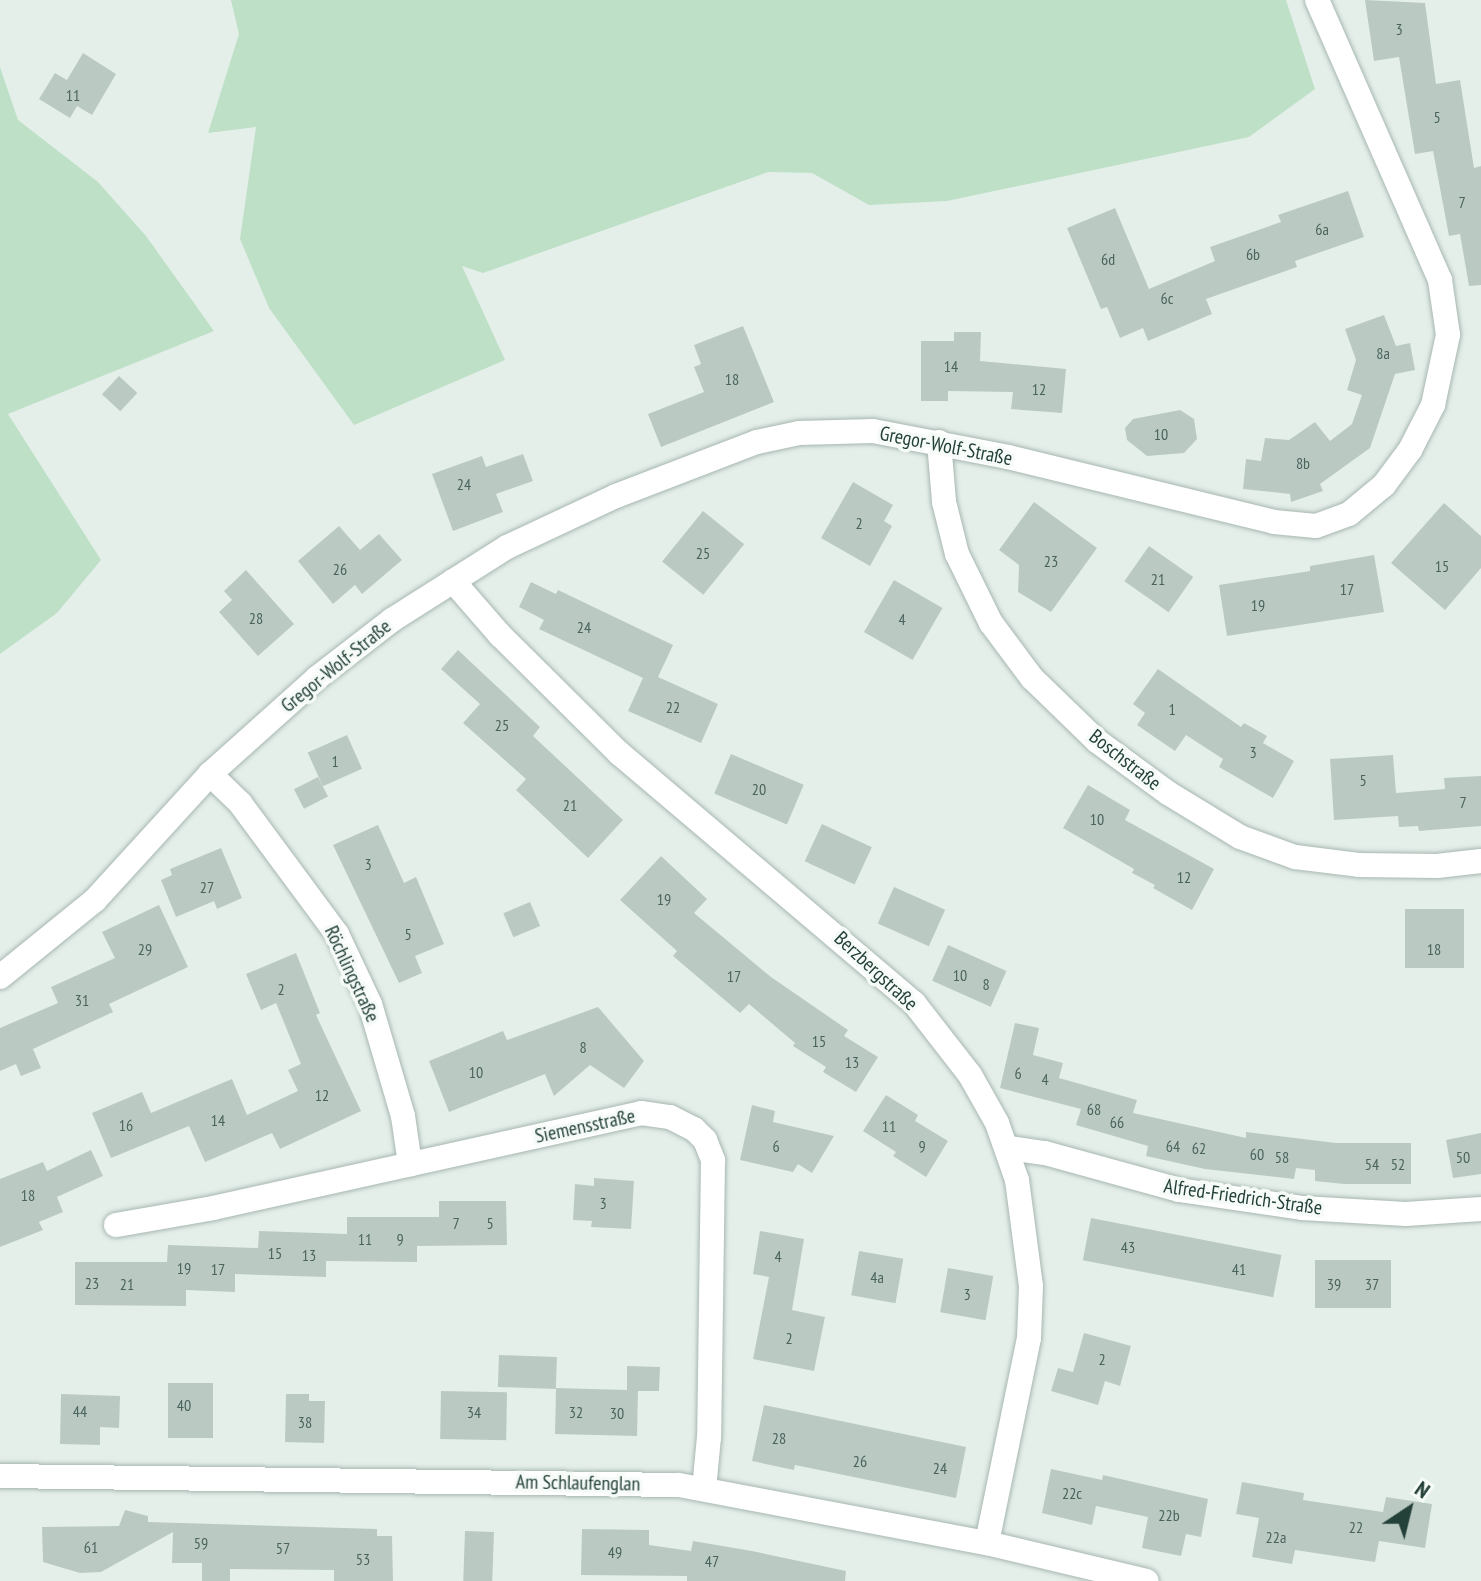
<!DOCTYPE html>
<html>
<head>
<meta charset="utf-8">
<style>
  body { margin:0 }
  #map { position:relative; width:1481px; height:1581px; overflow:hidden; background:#e5efea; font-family:"PT Sans Narrow",sans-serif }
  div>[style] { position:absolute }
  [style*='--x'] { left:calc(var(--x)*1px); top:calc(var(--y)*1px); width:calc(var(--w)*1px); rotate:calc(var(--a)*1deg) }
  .green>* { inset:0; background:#bee0c7 }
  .building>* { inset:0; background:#bacac3; transform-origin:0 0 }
  .roads { filter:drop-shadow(0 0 2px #a7b7b1) drop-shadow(0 0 2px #a7b7b1) }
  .minor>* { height:24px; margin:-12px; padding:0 12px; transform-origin:12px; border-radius:12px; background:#fff }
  span { translate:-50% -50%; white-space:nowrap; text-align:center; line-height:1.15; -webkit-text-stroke:7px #f6fbf8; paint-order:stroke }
  .number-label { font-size:16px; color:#4a635c }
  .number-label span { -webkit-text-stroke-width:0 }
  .street-label { font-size:20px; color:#244139 }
  .north { position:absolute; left:1369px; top:1469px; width:80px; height:80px; -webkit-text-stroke:6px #f6fbf8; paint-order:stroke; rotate:35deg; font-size:22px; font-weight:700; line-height:32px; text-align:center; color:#244139 }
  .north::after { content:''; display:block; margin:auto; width:28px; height:36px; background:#244139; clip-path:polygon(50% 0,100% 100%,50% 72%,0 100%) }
</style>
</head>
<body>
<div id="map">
  <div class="green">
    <div style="clip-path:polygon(231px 0,1286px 0,1315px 89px,1249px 137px,947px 201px,869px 205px,812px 173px,768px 172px,483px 273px,462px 266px,505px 360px,354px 425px,269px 308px,240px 239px,256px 127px,208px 133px,239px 34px)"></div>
    <div style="clip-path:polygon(0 67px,18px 120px,98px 182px,146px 236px,214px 331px,8px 414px,101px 560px,57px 613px,0 654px)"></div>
  </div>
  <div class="building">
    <div style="clip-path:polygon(1365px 0,1425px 3px,1436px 84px,1460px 80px,1474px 168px,1481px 166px,1481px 285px,1469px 286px,1460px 234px,1449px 236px,1433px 151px,1415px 154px,1399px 57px,1374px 61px)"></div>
    <div style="clip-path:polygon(83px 53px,116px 74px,92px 115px,77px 106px,70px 118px,39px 99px,55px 73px,67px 80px)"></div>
    <div style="clip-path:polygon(1348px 191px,1364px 237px,1295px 261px,1297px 267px,1206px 299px,1212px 314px,1148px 341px,1143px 328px,1120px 338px,1107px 307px,1101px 309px,1067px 228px,1115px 208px,1149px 289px,1215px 261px,1210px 247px,1281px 222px,1278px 215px)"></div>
    <div style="clip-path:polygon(1384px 315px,1396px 346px,1410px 343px,1415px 370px,1395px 374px,1370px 448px,1320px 484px,1323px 491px,1291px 502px,1290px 494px,1243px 489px,1246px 459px,1261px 461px,1265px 438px,1289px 440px,1315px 422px,1330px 441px,1352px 424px,1362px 395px,1347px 390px,1356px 360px,1345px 329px)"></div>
    <div style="clip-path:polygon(743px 326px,774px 402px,661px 447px,648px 414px,704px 392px,694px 367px,701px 364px,694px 345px)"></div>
    <div style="clip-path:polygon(954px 332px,981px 332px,980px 361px,1066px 369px,1062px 413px,1011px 409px,1013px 392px,948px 391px,948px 401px,921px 401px,921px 341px,954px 341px)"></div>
    <div style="left:119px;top:376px;width:25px;height:25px;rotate:43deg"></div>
    <div style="clip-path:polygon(1180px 410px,1194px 419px,1197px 439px,1184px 453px,1147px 456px,1127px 440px,1125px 428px,1133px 419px)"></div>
    <div style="clip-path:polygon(523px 454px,533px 481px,496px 494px,503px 512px,453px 531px,432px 474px,482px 456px,486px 467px)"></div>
    <div style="clip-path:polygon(853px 482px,893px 505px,884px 521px,892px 526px,870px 566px,821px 538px)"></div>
    <div style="clip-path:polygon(1034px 502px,1097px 548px,1051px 612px,1018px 592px,1019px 565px,999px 550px)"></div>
    <div style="clip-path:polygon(1444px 503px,1481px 536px,1481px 568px,1445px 610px,1391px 563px)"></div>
    <div style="left:703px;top:511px;width:53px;height:65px;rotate:39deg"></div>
    <div style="clip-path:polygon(339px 526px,360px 550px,379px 534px,402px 560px,362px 594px,355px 585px,333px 604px,298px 561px)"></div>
    <div style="left:1149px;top:546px;width:54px;height:43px;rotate:35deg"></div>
    <div style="clip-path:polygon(1374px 555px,1384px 612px,1227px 636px,1219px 585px,1310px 571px,1310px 566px)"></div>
    <div style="clip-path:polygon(246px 570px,294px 624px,258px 656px,219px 612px,232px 600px,224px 591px)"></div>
    <div style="left:894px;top:580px;width:56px;height:60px;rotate:30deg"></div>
    <div style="clip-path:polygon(531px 582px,556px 594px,558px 590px,673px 645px,658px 677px,718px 704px,701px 743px,628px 711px,643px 678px,539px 629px,544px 620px,519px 607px)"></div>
    <div style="clip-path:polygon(458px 650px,540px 727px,533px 736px,623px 820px,588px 858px,516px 790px,526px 779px,463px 723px,480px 704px,441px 669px)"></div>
    <div style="clip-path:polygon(1158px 669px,1241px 727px,1244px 723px,1267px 736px,1263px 743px,1294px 761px,1273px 798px,1219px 767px,1223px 759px,1186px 735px,1175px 751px,1137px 725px,1145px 713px,1133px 704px)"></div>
    <div style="left:347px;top:735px;width:37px;height:43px;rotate:66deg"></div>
    <div style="left:731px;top:754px;width:79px;height:43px;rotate:23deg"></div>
    <div style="clip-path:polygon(1393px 755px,1396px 793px,1445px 789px,1444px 778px,1481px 776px,1481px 826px,1419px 831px,1418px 826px,1399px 827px,1398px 816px,1334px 820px,1330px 759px)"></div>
    <div style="left:318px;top:777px;width:22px;height:27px;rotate:63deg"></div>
    <div style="clip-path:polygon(1088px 785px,1130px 810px,1125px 820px,1214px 869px,1192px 910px,1153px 888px,1155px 885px,1132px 873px,1134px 869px,1063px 828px)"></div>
    <div style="left:822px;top:824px;width:55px;height:41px;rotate:25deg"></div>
    <div style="clip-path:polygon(378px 825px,404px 883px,416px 877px,444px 944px,415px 956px,422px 973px,399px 983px,333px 845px)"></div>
    <div style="clip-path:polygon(221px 848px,242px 898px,217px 909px,214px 901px,176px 917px,161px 880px,172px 875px,170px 869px)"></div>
    <div style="clip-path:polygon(661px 856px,707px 899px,694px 913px,771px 977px,848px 1030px,844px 1036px,878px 1057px,856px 1092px,823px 1072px,826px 1067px,793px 1046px,795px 1043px,749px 1004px,740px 1013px,673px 956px,677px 951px,620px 900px)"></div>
    <div style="left:894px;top:887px;width:56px;height:40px;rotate:24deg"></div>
    <div style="left:530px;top:902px;width:26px;height:29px;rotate:67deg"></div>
    <div style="clip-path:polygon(159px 905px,188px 967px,109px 1004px,113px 1012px,33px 1049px,41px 1068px,21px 1076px,16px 1064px,0 1071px,0 1028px,58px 1003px,51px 987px,115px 958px,102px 932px)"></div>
    <div style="left:1405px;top:909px;width:59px;height:59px"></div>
    <div style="left:948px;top:945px;width:64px;height:39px;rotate:24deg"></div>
    <div style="clip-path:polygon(296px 953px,320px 1013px,316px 1015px,361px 1111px,280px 1149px,272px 1133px,205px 1162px,189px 1126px,111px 1158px,92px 1113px,142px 1092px,151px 1113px,232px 1079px,247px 1115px,298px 1091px,288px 1070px,301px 1064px,276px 1003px,261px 1010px,246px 974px)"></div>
    <div style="clip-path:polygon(598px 1007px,644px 1061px,624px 1088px,590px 1065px,554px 1096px,545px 1074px,449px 1112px,429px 1061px,503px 1031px,507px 1040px)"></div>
    <div style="clip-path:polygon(1015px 1023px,1039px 1028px,1033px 1055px,1063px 1063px,1059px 1078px,1137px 1100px,1133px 1113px,1246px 1138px,1246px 1132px,1336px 1143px,1411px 1143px,1411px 1184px,1344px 1184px,1315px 1181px,1315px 1170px,1296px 1168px,1294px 1179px,1205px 1169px,1146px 1156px,1148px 1146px,1076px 1125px,1081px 1109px,1000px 1088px)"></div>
    <div style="clip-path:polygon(886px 1095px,918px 1115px,915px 1121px,948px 1141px,926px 1177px,893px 1156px,896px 1152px,863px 1131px)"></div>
    <div style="clip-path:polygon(752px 1105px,775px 1111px,773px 1122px,834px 1136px,812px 1173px,798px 1164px,793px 1172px,740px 1160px)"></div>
    <div style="clip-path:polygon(1481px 1133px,1481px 1174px,1453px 1178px,1446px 1140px)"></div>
    <div style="clip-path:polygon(91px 1150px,103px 1176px,57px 1197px,63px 1212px,39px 1222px,43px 1230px,0 1247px,0 1179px,43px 1162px,47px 1171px)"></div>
    <div style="clip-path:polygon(594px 1178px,634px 1181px,631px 1229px,591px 1227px,592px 1221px,573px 1220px,575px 1184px,594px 1186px)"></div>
    <div style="clip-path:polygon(439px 1201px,506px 1201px,507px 1245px,417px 1246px,417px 1262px,326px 1261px,326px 1277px,235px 1274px,235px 1292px,186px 1290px,186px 1306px,75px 1305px,75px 1262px,167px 1262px,168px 1245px,258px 1248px,259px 1231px,347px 1234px,347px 1217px,439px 1217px)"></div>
    <div style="left:1091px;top:1218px;width:194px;height:43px;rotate:11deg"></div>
    <div style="clip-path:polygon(760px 1231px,804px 1239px,792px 1310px,825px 1317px,814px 1371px,753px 1359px,769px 1277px,753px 1274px)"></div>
    <div style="left:859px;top:1251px;width:45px;height:45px;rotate:10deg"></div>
    <div style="left:1315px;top:1260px;width:76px;height:48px"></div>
    <div style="left:948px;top:1268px;width:46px;height:45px;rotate:10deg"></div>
    <div style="clip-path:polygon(1084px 1333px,1131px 1346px,1120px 1386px,1105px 1381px,1098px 1405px,1051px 1391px,1058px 1368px,1073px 1372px)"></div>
    <div style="left:499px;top:1355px;width:58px;height:32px;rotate:2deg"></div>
    <div style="clip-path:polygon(627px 1366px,660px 1367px,659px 1391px,638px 1391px,637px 1436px,555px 1434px,556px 1388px,627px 1390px)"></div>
    <div style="left:168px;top:1383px;width:45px;height:55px"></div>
    <div style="left:441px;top:1391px;width:66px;height:48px;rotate:1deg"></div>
    <div style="clip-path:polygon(61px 1394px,120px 1396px,119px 1428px,100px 1427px,100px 1445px,60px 1444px)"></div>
    <div style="clip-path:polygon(286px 1394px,309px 1394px,309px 1401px,325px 1401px,324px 1443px,285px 1442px)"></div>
    <div style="clip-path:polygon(764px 1405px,966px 1447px,956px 1498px,795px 1465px,794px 1470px,752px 1461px)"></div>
    <div style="clip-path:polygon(1051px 1469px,1102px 1480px,1103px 1475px,1208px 1499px,1201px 1537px,1186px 1534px,1181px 1556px,1142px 1548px,1148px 1517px,1096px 1506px,1092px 1525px,1042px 1513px)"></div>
    <div style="clip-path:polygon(1242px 1482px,1304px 1493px,1303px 1500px,1383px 1512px,1386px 1497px,1432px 1504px,1425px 1548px,1379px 1541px,1375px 1562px,1295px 1550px,1292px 1564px,1252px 1557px,1259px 1518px,1236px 1514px)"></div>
    <div style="clip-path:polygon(125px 1510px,148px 1516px,148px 1522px,377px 1529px,377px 1536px,392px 1536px,393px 1581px,334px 1581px,334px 1570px,230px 1569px,230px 1581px,202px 1581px,202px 1563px,172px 1563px,173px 1532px,101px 1572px,80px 1573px,43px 1562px,42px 1527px,119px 1526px)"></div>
    <div style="clip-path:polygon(582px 1529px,649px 1530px,649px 1545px,691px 1551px,693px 1541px,752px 1551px,846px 1571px,845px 1581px,687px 1581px,687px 1576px,581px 1575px)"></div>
    <div style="left:465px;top:1531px;width:29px;height:50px;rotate:2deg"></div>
  </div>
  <div class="roads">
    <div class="minor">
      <div style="--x:939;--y:442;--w:60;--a:85.2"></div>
      <div style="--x:944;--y:502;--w:54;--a:76"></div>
      <div style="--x:957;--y:554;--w:77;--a:63.8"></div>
      <div style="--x:991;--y:623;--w:69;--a:53.3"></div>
      <div style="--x:1032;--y:678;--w:91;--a:44.1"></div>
      <div style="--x:1097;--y:741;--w:88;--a:36.2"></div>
      <div style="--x:1168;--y:793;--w:84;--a:31.4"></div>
      <div style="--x:1240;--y:837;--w:59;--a:20"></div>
      <div style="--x:1295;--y:857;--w:64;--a:7.1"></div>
      <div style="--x:1359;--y:865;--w:78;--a:0.7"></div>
      <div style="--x:1437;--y:866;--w:44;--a:-6.5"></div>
      <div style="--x:453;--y:581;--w:72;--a:49"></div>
      <div style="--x:500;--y:635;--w:168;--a:44.8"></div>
      <div style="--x:619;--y:753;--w:387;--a:40.3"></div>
      <div style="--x:914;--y:1003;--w:91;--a:52.1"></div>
      <div style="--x:970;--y:1075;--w:55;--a:60.6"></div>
      <div style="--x:997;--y:1123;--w:60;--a:70.7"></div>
      <div style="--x:1017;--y:1180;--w:107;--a:82.5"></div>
      <div style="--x:1031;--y:1286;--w:52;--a:92.2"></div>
      <div style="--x:1029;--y:1338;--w:209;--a:101.6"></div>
      <div style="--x:210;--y:774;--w:42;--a:44"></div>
      <div style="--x:240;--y:803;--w:163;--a:53.5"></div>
      <div style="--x:337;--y:934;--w:77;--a:64.8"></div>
      <div style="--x:370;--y:1004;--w:117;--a:73.6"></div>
      <div style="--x:403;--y:1116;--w:49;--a:81.7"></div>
      <div style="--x:0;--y:977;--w:122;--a:-39"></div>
      <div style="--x:95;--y:900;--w:171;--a:-47.6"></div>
      <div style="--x:210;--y:774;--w:144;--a:-41.9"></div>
      <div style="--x:317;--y:678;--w:95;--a:-37.7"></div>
      <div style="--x:392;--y:620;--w:136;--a:-32.4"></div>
      <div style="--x:507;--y:547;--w:120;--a:-25.1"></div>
      <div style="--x:616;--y:496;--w:151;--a:-21"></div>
      <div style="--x:757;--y:442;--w:43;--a:-12.1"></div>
      <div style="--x:799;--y:433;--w:74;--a:-1.5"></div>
      <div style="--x:873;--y:431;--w:137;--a:10.9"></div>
      <div style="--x:1008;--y:457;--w:274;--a:13.7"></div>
      <div style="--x:1274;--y:522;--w:42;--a:5.4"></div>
      <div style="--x:1316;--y:526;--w:35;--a:-20"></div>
      <div style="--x:1349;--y:514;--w:45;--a:-39.6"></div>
      <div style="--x:1384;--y:485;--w:44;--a:-53.4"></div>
      <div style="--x:1410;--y:450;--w:51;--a:-62.9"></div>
      <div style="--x:1433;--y:405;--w:72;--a:-77.9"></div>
      <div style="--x:1448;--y:335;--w:56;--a:-98.3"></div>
      <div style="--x:1440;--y:280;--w:306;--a:-113.7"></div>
      <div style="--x:1009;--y:1148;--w:36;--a:8"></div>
      <div style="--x:1045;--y:1153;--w:139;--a:15.4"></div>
      <div style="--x:1179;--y:1190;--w:124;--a:8.3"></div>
      <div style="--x:1302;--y:1208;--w:104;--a:3.3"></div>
      <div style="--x:1406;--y:1214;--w:75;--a:-3.8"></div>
      <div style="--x:116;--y:1225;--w:98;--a:-9.9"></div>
      <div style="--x:213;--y:1208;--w:438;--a:-12.5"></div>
      <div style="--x:641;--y:1113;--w:29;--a:8"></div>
      <div style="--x:670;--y:1117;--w:27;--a:27"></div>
      <div style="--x:694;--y:1129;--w:16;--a:45"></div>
      <div style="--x:705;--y:1140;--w:22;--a:68"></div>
      <div style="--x:713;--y:1160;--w:277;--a:90.8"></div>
      <div style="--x:709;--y:1437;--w:52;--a:95.5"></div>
      <div style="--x:0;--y:1476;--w:679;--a:0.76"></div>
      <div style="--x:679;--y:1485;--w:313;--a:10.7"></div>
      <div style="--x:987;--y:1543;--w:164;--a:13.4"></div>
    </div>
  </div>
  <div class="number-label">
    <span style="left:1399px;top:29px">3</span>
    <span style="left:73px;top:95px">11</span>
    <span style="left:1437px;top:117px">5</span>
    <span style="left:1462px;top:202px">7</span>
    <span style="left:1322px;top:229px">6a</span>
    <span style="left:1253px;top:254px">6b</span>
    <span style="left:1108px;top:259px">6d</span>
    <span style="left:1167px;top:298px">6c</span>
    <span style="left:1383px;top:353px">8a</span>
    <span style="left:951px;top:366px">14</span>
    <span style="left:732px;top:379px">18</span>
    <span style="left:1039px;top:389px">12</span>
    <span style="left:1161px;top:434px">10</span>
    <span style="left:1303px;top:463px">8b</span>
    <span style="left:464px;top:484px">24</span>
    <span style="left:859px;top:523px">2</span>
    <span style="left:703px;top:553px">25</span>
    <span style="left:1051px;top:561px">23</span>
    <span style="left:1442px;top:566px">15</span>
    <span style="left:340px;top:569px">26</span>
    <span style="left:1158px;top:579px">21</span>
    <span style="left:1347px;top:589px">17</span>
    <span style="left:1258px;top:605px">19</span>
    <span style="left:256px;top:618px">28</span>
    <span style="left:902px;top:619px">4</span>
    <span style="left:584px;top:627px">24</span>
    <span style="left:673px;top:707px">22</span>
    <span style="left:1172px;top:709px">1</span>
    <span style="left:502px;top:725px">25</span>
    <span style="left:1253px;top:752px">3</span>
    <span style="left:335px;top:761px">1</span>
    <span style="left:1363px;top:780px">5</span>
    <span style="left:759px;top:789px">20</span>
    <span style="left:1463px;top:802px">7</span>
    <span style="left:570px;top:805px">21</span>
    <span style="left:1097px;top:819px">10</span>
    <span style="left:368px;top:864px">3</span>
    <span style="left:1184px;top:877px">12</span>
    <span style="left:207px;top:887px">27</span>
    <span style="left:664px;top:899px">19</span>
    <span style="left:408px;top:934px">5</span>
    <span style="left:145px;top:949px">29</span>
    <span style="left:1434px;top:949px">18</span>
    <span style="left:960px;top:975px">10</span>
    <span style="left:734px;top:976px">17</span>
    <span style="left:986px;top:984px">8</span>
    <span style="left:281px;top:989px">2</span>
    <span style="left:82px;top:1000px">31</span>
    <span style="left:819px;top:1041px">15</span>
    <span style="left:583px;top:1047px">8</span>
    <span style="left:852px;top:1062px">13</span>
    <span style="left:476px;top:1072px">10</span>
    <span style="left:1018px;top:1073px">6</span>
    <span style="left:1045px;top:1079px">4</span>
    <span style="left:322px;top:1095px">12</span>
    <span style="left:1094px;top:1109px">68</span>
    <span style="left:218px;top:1120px">14</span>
    <span style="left:1117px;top:1122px">66</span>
    <span style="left:126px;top:1125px">16</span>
    <span style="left:889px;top:1126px">11</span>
    <span style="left:776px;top:1146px">6</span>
    <span style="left:922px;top:1146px">9</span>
    <span style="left:1173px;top:1146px">64</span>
    <span style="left:1199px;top:1148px">62</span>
    <span style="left:1257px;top:1154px">60</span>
    <span style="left:1282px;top:1157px">58</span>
    <span style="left:1463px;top:1157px">50</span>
    <span style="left:1372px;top:1164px">54</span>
    <span style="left:1398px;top:1164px">52</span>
    <span style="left:28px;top:1195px">18</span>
    <span style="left:603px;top:1203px">3</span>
    <span style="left:456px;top:1223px">7</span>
    <span style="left:490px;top:1223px">5</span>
    <span style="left:365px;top:1239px">11</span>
    <span style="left:400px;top:1239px">9</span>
    <span style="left:1128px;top:1247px">43</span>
    <span style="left:275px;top:1253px">15</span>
    <span style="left:309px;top:1255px">13</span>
    <span style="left:778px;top:1256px">4</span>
    <span style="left:184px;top:1268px">19</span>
    <span style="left:218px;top:1269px">17</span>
    <span style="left:1239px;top:1269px">41</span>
    <span style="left:877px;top:1277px">4a</span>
    <span style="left:92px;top:1283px">23</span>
    <span style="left:127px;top:1284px">21</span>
    <span style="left:1334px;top:1284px">39</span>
    <span style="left:1372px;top:1284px">37</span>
    <span style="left:967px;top:1294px">3</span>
    <span style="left:789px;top:1338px">2</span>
    <span style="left:1102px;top:1359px">2</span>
    <span style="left:184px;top:1405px">40</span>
    <span style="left:80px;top:1411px">44</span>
    <span style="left:474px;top:1412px">34</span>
    <span style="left:576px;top:1412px">32</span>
    <span style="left:617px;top:1413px">30</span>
    <span style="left:305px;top:1422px">38</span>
    <span style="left:779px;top:1438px">28</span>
    <span style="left:860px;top:1461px">26</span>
    <span style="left:940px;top:1468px">24</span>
    <span style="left:1072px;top:1493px">22c</span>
    <span style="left:1169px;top:1515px">22b</span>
    <span style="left:1356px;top:1527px">22</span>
    <span style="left:1276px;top:1537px">22a</span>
    <span style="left:201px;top:1543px">59</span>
    <span style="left:91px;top:1547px">61</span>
    <span style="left:283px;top:1548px">57</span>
    <span style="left:615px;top:1552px">49</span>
    <span style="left:363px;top:1559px">53</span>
    <span style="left:712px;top:1561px">47</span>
  </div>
  <div class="street-label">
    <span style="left:946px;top:446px;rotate:11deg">Gregor-Wolf-Straße</span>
    <span style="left:336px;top:666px;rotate:-39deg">Gregor-Wolf-Straße</span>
    <span style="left:1125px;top:760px;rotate:38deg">Boschstraße</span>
    <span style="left:876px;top:971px;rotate:43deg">Berzbergstraße</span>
    <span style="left:352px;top:974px;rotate:65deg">Röchlingstraße</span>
    <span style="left:585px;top:1126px;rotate:-12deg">Siemensstraße</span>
    <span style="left:1243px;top:1197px;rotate:8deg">Alfred-Friedrich-Straße</span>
    <span style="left:578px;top:1483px;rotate:1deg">Am Schlaufenglan</span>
  </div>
  <div class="north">N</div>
</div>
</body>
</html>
